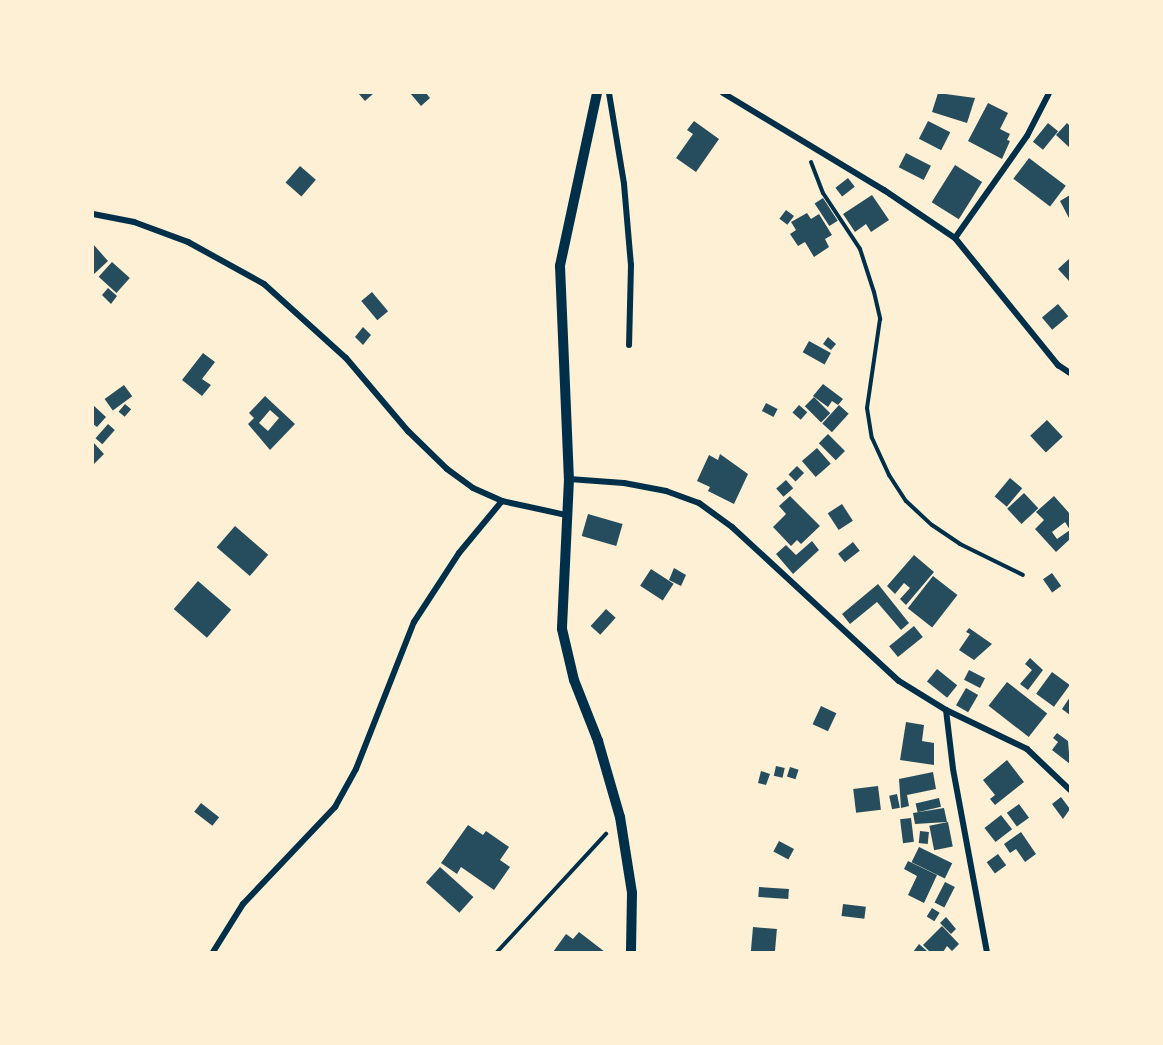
<!DOCTYPE html>
<html>
<head>
<meta charset="utf-8">
<style>
  body { margin:0 }
  #map { position:relative; width:1163px; height:1045px; overflow:hidden; background:#fdf0d5; font-family:Cabin,sans-serif }
  div>[style] { position:absolute }
  [style*='--x'] { left:calc(var(--x)*1px); top:calc(var(--y)*1px); width:calc(var(--w)*1px); rotate:calc(var(--a)*1deg) }
  .building>* { inset:0; background:#264d5e; transform-origin:0 0 }
  .path>* { height:4px; margin:-2px; padding:0 2px; transform-origin:2px; border-radius:2px; background:#003049 }
  .minor>* { height:6px; margin:-3px; padding:0 3px; transform-origin:3px; border-radius:3px; background:#003049 }
  .tertiary>* { height:10px; margin:-5px; padding:0 5px; transform-origin:5px; border-radius:5px; background:#003049 }
  span { translate:-50% -50%; white-space:nowrap; text-align:center; line-height:1.15; -webkit-text-stroke:4.5px #fdf0d5; paint-order:stroke }
  .frame { position:absolute; inset:0; border:94px solid #fdf0d5; pointer-events:none }
</style>
</head>
<body>
<div id="map">
  <div class="building">
    <div style="clip-path:polygon(358px 93px,374px 93px,365px 101px)"></div>
    <div style="clip-path:polygon(410px 93px,426px 93px,430px 98px,421px 106px)"></div>
    <div style="clip-path:polygon(938px 93px,975px 98px,967px 123px,932px 112px)"></div>
    <div style="clip-path:polygon(988px 103px,1008px 113px,1000px 129px,1010px 134px,1007px 140px,1010px 141px,1002px 159px,968px 141px)"></div>
    <div style="clip-path:polygon(694px 121px,719px 139px,696px 172px,676px 158px,693px 134px,687px 130px)"></div>
    <div style="left:928px;top:121px;width:25px;height:20px;rotate:27deg"></div>
    <div style="left:1048px;top:123px;width:13px;height:24px;rotate:39deg"></div>
    <div style="clip-path:polygon(1067px 123px,1070px 126px,1070px 148px,1056px 135px)"></div>
    <div style="left:906px;top:153px;width:28px;height:16px;rotate:27deg"></div>
    <div style="left:1029px;top:158px;width:46px;height:26px;rotate:37deg"></div>
    <div style="left:955px;top:165px;width:32px;height:44px;rotate:32deg"></div>
    <div style="left:300px;top:166px;width:21px;height:22px;rotate:41deg"></div>
    <div style="left:848px;top:178px;width:11px;height:16px;rotate:52deg"></div>
    <div style="clip-path:polygon(872px 195px,889px 220px,871px 232px,866px 224px,855px 232px,843px 214px)"></div>
    <div style="clip-path:polygon(1070px 195px,1070px 220px,1060px 201px)"></div>
    <div style="left:823px;top:198px;width:27px;height:10px;rotate:57deg"></div>
    <div style="left:786px;top:210px;width:10px;height:11px;rotate:37deg"></div>
    <div style="clip-path:polygon(807px 213px,811px 219px,819px 214px,832px 235px,825px 239px,829px 247px,814px 257px,805px 242px,798px 246px,790px 234px,796px 230px,791px 222px)"></div>
    <div style="clip-path:polygon(93px 244px,108px 261px,93px 275px)"></div>
    <div style="clip-path:polygon(1070px 258px,1070px 282px,1058px 269px)"></div>
    <div style="left:112px;top:262px;width:24px;height:20px;rotate:42deg"></div>
    <div style="clip-path:polygon(108px 288px,117px 296px,111px 304px,102px 295px)"></div>
    <div style="left:372px;top:292px;width:25px;height:14px;rotate:50deg"></div>
    <div style="left:1058px;top:304px;width:16px;height:21px;rotate:50deg"></div>
    <div style="clip-path:polygon(363px 327px,371px 335px,363px 345px,355px 337px)"></div>
    <div style="clip-path:polygon(828px 337px,836px 344px,831px 350px,823px 344px)"></div>
    <div style="left:809px;top:341px;width:25px;height:13px;rotate:29deg"></div>
    <div style="clip-path:polygon(203px 353px,215px 362px,202px 379px,211px 385px,202px 396px,182px 380px)"></div>
    <div style="clip-path:polygon(823px 384px,843px 399px,838px 405px,832px 401px,828px 407px,813px 396px)"></div>
    <div style="left:124px;top:385px;width:14px;height:24px;rotate:54deg"></div>
    <div style="clip-path:polygon(evenodd,265px 396px,295px 424px,270px 450px,248px 424px,254px 418px,249px 413px,265px 396px,270px 410px,279px 418px,268px 431px,259px 423px,270px 410px)"></div>
    <div style="left:814px;top:397px;width:23px;height:13px;rotate:45deg"></div>
    <div style="left:766px;top:403px;width:13px;height:9px;rotate:27deg"></div>
    <div style="left:125px;top:404px;width:8px;height:10px;rotate:40deg"></div>
    <div style="clip-path:polygon(93px 405px,106px 417px,97px 427px,93px 424px)"></div>
    <div style="left:799px;top:405px;width:11px;height:10px;rotate:41deg"></div>
    <div style="left:839px;top:405px;width:13px;height:25px;rotate:42deg"></div>
    <div style="left:1047px;top:420px;width:23px;height:23px;rotate:47deg"></div>
    <div style="left:108px;top:424px;width:9px;height:19px;rotate:41deg"></div>
    <div style="left:828px;top:434px;width:24px;height:13px;rotate:45deg"></div>
    <div style="clip-path:polygon(93px 442px,104px 454px,93px 465px)"></div>
    <div style="left:817px;top:448px;width:21px;height:20px;rotate:49deg"></div>
    <div style="clip-path:polygon(720px 454px,748px 474px,734px 504px,708px 491px,710px 487px,697px 481px,709px 455px,718px 460px)"></div>
    <div style="left:797px;top:466px;width:10px;height:12px;rotate:45deg"></div>
    <div style="left:1010px;top:478px;width:16px;height:24px;rotate:40deg"></div>
    <div style="left:786px;top:480px;width:11px;height:13px;rotate:49deg"></div>
    <div style="left:1024px;top:493px;width:21px;height:23px;rotate:47deg"></div>
    <div style="clip-path:polygon(790px 496px,820px 526px,801px 544px,797px 540px,791px 546px,773px 527px,786px 514px,779px 506px)"></div>
    <div style="clip-path:polygon(evenodd,1054px 496px,1070px 514px,1070px 539px,1056px 552px,1035px 529px,1044px 520px,1036px 512px,1054px 496px,1065px 522px,1070px 530px,1057px 539px,1052px 532px,1065px 522px)"></div>
    <div style="left:842px;top:504px;width:20px;height:17px;rotate:57deg"></div>
    <div style="left:588px;top:514px;width:36px;height:23px;rotate:16deg"></div>
    <div style="left:235px;top:526px;width:44px;height:28px;rotate:41deg"></div>
    <div style="clip-path:polygon(812px 541px,819px 550px,793px 574px,776px 554px,786px 545px,796px 555px)"></div>
    <div style="left:853px;top:542px;width:11px;height:19px;rotate:52deg"></div>
    <div style="clip-path:polygon(914px 555px,934px 572px,906px 605px,900px 599px,910px 588px,904px 583px,895px 594px,887px 586px)"></div>
    <div style="clip-path:polygon(674px 568px,686px 575px,681px 586px,669px 580px)"></div>
    <div style="left:651px;top:569px;width:27px;height:20px;rotate:33deg"></div>
    <div style="left:1052px;top:573px;width:16px;height:11px;rotate:55deg"></div>
    <div style="left:933px;top:576px;width:31px;height:41px;rotate:38deg"></div>
    <div style="left:198px;top:581px;width:44px;height:37px;rotate:41deg"></div>
    <div style="clip-path:polygon(878px 584px,909px 623px,901px 630px,877px 602px,850px 624px,842px 614px)"></div>
    <div style="left:606px;top:609px;width:13px;height:23px;rotate:42deg"></div>
    <div style="left:914px;top:626px;width:14px;height:32px;rotate:51deg"></div>
    <div style="clip-path:polygon(969px 628px,992px 644px,974px 660px,959px 650px,970px 634px,966px 632px)"></div>
    <div style="clip-path:polygon(1030px 658px,1043px 670px,1028px 690px,1020px 684px,1032px 670px,1025px 664px)"></div>
    <div style="left:937px;top:669px;width:26px;height:16px;rotate:39deg"></div>
    <div style="left:969px;top:670px;width:18px;height:11px;rotate:27deg"></div>
    <div style="left:1052px;top:672px;width:22px;height:27px;rotate:36deg"></div>
    <div style="left:1007px;top:682px;width:51px;height:30px;rotate:38deg"></div>
    <div style="left:966px;top:688px;width:14px;height:20px;rotate:30deg"></div>
    <div style="clip-path:polygon(1070px 697px,1070px 715px,1062px 709px)"></div>
    <div style="left:821px;top:706px;width:17px;height:20px;rotate:25deg"></div>
    <div style="clip-path:polygon(906px 722px,924px 725px,922px 741px,934px 743px,934px 765px,900px 760px)"></div>
    <div style="clip-path:polygon(1057px 733px,1068px 741px,1070px 764px,1052px 750px,1058px 742px,1053px 738px)"></div>
    <div style="clip-path:polygon(1007px 760px,1024px 782px,995px 805px,990px 799px,995px 795px,983px 780px)"></div>
    <div style="left:776px;top:766px;width:9px;height:10px;rotate:13deg"></div>
    <div style="left:790px;top:767px;width:9px;height:10px;rotate:18deg"></div>
    <div style="clip-path:polygon(761px 771px,770px 774px,766px 785px,758px 783px)"></div>
    <div style="clip-path:polygon(933px 772px,936px 789px,907px 795px,909px 806px,901px 808px,899px 779px)"></div>
    <div style="left:878px;top:786px;width:24px;height:25px;rotate:83deg"></div>
    <div style="left:897px;top:794px;width:14px;height:8px;rotate:78deg"></div>
    <div style="clip-path:polygon(1061px 797px,1070px 809px,1063px 819px,1052px 804px)"></div>
    <div style="left:939px;top:798px;width:9px;height:24px;rotate:77deg"></div>
    <div style="left:201px;top:803px;width:23px;height:11px;rotate:38deg"></div>
    <div style="left:1019px;top:804px;width:17px;height:15px;rotate:54deg"></div>
    <div style="clip-path:polygon(944px 808px,947px 822px,915px 824px,913px 813px)"></div>
    <div style="left:1001px;top:815px;width:18px;height:21px;rotate:52deg"></div>
    <div style="left:911px;top:818px;width:24px;height:11px;rotate:83deg"></div>
    <div style="left:948px;top:822px;width:25px;height:19px;rotate:79deg"></div>
    <div style="clip-path:polygon(468px 825px,483px 835px,486px 831px,509px 847px,500px 860px,510px 867px,494px 890px,461px 867px,457px 874px,441px 863px)"></div>
    <div style="left:920px;top:831px;width:9px;height:12px;rotate:6deg"></div>
    <div style="clip-path:polygon(1021px 832px,1036px 854px,1025px 862px,1016px 849px,1010px 853px,1004px 844px)"></div>
    <div style="left:779px;top:841px;width:17px;height:12px;rotate:28deg"></div>
    <div style="left:919px;top:847px;width:37px;height:17px;rotate:26deg"></div>
    <div style="left:998px;top:854px;width:14px;height:14px;rotate:54deg"></div>
    <div style="clip-path:polygon(908px 861px,937px 875px,924px 903px,908px 895px,917px 876px,904px 869px)"></div>
    <div style="left:440px;top:867px;width:45px;height:21px;rotate:42deg"></div>
    <div style="left:945px;top:882px;width:11px;height:23px;rotate:27deg"></div>
    <div style="left:759px;top:887px;width:30px;height:10px;rotate:4deg"></div>
    <div style="left:843px;top:904px;width:23px;height:12px;rotate:7deg"></div>
    <div style="left:932px;top:908px;width:9px;height:10px;rotate:32deg"></div>
    <div style="clip-path:polygon(946px 917px,956px 929px,951px 934px,940px 923px)"></div>
    <div style="clip-path:polygon(942px 926px,959px 944px,952px 951px,947px 946px,943px 952px,930px 952px,923px 945px)"></div>
    <div style="left:753px;top:927px;width:24px;height:25px;rotate:5deg"></div>
    <div style="clip-path:polygon(579px 932px,605px 952px,553px 952px,566px 934px,573px 939px)"></div>
    <div style="clip-path:polygon(919px 944px,927px 951px,926px 952px,913px 952px)"></div>
  </div>
  <div class="path">
    <div style="--x:811;--y:162;--w:33;--a:69"></div>
    <div style="--x:823;--y:193;--w:67;--a:56.5"></div>
    <div style="--x:860;--y:249;--w:45;--a:72"></div>
    <div style="--x:874;--y:292;--w:28;--a:77"></div>
    <div style="--x:880;--y:319;--w:90;--a:98.3"></div>
    <div style="--x:867;--y:408;--w:30;--a:81"></div>
    <div style="--x:872;--y:438;--w:41;--a:65.3"></div>
    <div style="--x:889;--y:475;--w:31;--a:57"></div>
    <div style="--x:906;--y:501;--w:35;--a:43"></div>
    <div style="--x:932;--y:525;--w:34;--a:34"></div>
    <div style="--x:960;--y:544;--w:70;--a:26.2"></div>
    <div style="--x:497;--y:952;--w:161;--a:-47.3"></div>
  </div>
  <div class="minor">
    <div style="--x:609;--y:93;--w:92;--a:80.6"></div>
    <div style="--x:624;--y:184;--w:81;--a:85.1"></div>
    <div style="--x:631;--y:265;--w:80;--a:91.4"></div>
    <div style="--x:723;--y:93;--w:188;--a:31.1"></div>
    <div style="--x:884;--y:190;--w:86;--a:34.1"></div>
    <div style="--x:955;--y:238;--w:164;--a:51"></div>
    <div style="--x:1058;--y:365;--w:14;--a:34"></div>
    <div style="--x:93;--y:214;--w:42;--a:11"></div>
    <div style="--x:134;--y:222;--w:58;--a:20.3"></div>
    <div style="--x:188;--y:242;--w:87;--a:28.9"></div>
    <div style="--x:264;--y:284;--w:110;--a:42.1"></div>
    <div style="--x:346;--y:358;--w:96;--a:49.7"></div>
    <div style="--x:408;--y:431;--w:54;--a:44.3"></div>
    <div style="--x:447;--y:469;--w:32;--a:36"></div>
    <div style="--x:473;--y:488;--w:32;--a:24"></div>
    <div style="--x:502;--y:501;--w:66;--a:12.3"></div>
    <div style="--x:955;--y:238;--w:125;--a:-54.8"></div>
    <div style="--x:1027;--y:136;--w:48;--a:-62.9"></div>
    <div style="--x:569;--y:479;--w:55;--a:4.2"></div>
    <div style="--x:624;--y:483;--w:43;--a:10.8"></div>
    <div style="--x:666;--y:491;--w:35;--a:20"></div>
    <div style="--x:699;--y:503;--w:41;--a:36"></div>
    <div style="--x:732;--y:527;--w:227;--a:42.7"></div>
    <div style="--x:899;--y:681;--w:55;--a:31.7"></div>
    <div style="--x:946;--y:710;--w:90;--a:25.7"></div>
    <div style="--x:1027;--y:749;--w:59;--a:43.6"></div>
    <div style="--x:946;--y:710;--w:59;--a:83.2"></div>
    <div style="--x:953;--y:769;--w:186;--a:79.5"></div>
    <div style="--x:213;--y:952;--w:57;--a:-58"></div>
    <div style="--x:243;--y:904;--w:134;--a:-46.5"></div>
    <div style="--x:335;--y:807;--w:43;--a:-61.1"></div>
    <div style="--x:356;--y:769;--w:158;--a:-68.5"></div>
    <div style="--x:414;--y:622;--w:82;--a:-56.9"></div>
    <div style="--x:459;--y:553;--w:67;--a:-50.4"></div>
  </div>
  <div class="tertiary">
    <div style="--x:597;--y:93;--w:177;--a:102.1"></div>
    <div style="--x:560;--y:266;--w:213;--a:87.6"></div>
    <div style="--x:569;--y:479;--w:150;--a:92.7"></div>
    <div style="--x:562;--y:629;--w:52;--a:76.8"></div>
    <div style="--x:574;--y:680;--w:66;--a:68.5"></div>
    <div style="--x:598;--y:741;--w:79;--a:73.9"></div>
    <div style="--x:620;--y:817;--w:77;--a:81"></div>
    <div style="--x:632;--y:893;--w:59;--a:91"></div>
  </div>
  <div class="frame"></div>
</div>
</body>
</html>
